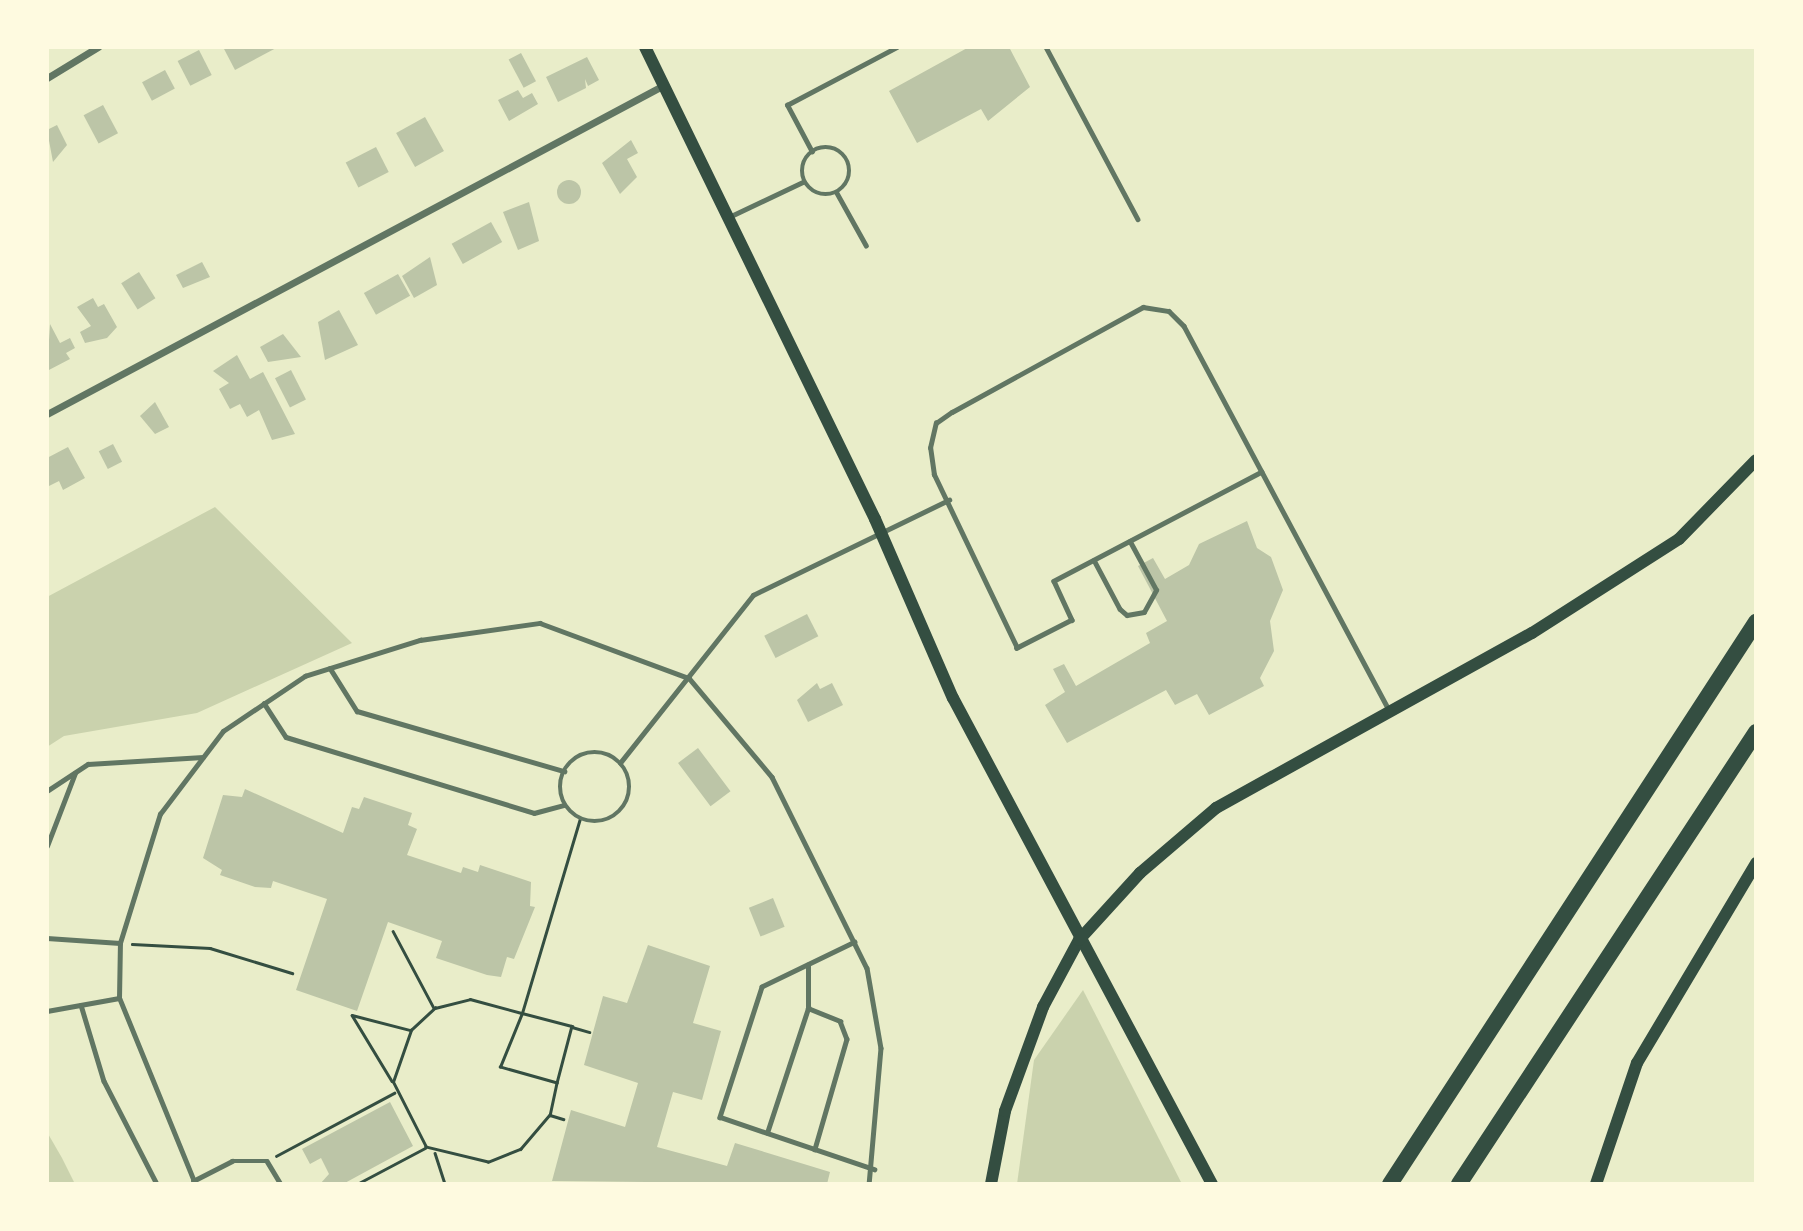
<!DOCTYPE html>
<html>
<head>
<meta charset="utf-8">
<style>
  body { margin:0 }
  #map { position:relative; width:1803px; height:1231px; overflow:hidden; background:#e9edc9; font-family:"Titillium Web",sans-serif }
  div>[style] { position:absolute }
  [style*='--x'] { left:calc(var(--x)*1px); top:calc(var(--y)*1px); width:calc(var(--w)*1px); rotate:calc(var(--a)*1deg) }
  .green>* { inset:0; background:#cad2ad }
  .building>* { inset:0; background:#bcc5a7; transform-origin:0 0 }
  .round { border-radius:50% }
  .path>* { height:2.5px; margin:-1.25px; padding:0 1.25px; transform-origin:1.25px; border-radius:1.25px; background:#344e41 }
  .service>* { height:4.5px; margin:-2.25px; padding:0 2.25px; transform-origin:2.25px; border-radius:2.25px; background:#617663 }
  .service>.ring { margin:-2.25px; padding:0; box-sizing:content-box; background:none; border:4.5px solid #617663; border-radius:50% }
  .minor>* { height:7px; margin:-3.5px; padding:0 3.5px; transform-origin:3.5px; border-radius:3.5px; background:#617663 }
  .secondary>* { height:12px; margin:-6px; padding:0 6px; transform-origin:6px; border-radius:6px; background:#344e41 }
  .motorway>* { height:16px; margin:-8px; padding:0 8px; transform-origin:8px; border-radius:8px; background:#344e41 }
  span { translate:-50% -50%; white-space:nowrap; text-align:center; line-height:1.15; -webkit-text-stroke:7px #fefae0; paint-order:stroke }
  .frame { position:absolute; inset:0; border:49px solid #fefae0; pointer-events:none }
</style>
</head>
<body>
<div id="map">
  <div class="green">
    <div style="clip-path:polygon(215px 507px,352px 643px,197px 713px,64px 736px,47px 747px,47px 597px)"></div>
    <div style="clip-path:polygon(1083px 990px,1182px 1184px,1017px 1184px,1034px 1060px)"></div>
    <div style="clip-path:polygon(47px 1132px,62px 1158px,75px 1184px,47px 1184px)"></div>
  </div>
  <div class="building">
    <div style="clip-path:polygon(223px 47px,278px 47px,235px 70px)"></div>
    <div style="clip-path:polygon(969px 47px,1009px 47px,1030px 87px,988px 121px,981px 109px,917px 143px,889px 91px)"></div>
    <div style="left:199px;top:50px;width:28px;height:24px;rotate:63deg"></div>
    <div style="left:521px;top:53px;width:32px;height:14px;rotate:62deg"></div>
    <div style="clip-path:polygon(587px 57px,599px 80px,588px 86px,585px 79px,586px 88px,558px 102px,546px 77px)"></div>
    <div style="left:165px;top:70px;width:21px;height:26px;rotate:62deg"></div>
    <div style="clip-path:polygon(518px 90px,523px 98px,532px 93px,538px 104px,509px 121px,498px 100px)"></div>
    <div style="left:103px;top:105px;width:32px;height:22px;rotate:62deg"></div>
    <div style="left:425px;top:117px;width:39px;height:33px;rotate:61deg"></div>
    <div style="clip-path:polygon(57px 125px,67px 145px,53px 162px,47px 130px)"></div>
    <div style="clip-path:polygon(631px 140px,638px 153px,627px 159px,637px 177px,620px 194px,602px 163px)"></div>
    <div style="left:376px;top:147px;width:28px;height:34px;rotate:63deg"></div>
    <div class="round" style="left:557px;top:180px;width:24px;height:24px"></div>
    <div style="clip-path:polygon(529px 202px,539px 241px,518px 250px,503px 212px)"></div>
    <div style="left:491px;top:222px;width:23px;height:45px;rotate:61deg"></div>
    <div style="clip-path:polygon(430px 257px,437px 285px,414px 298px,402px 276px)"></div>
    <div style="clip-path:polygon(202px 262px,210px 277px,183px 288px,176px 275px)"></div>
    <div style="left:139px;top:272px;width:31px;height:21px;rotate:58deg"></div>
    <div style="left:398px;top:274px;width:25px;height:39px;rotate:61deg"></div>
    <div style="clip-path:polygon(93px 298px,98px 307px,104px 304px,117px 327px,107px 338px,85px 343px,80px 332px,91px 326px,77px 307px)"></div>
    <div style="clip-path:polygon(339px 310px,358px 345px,325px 360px,318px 322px)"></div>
    <div style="clip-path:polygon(50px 324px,60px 343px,70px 338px,75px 348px,66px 353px,70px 359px,47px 371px)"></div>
    <div style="clip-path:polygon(283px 334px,301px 357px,268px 362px,260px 347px)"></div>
    <div style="clip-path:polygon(237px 355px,250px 379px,263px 372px,295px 434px,272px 440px,259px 410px,247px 417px,240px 404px,230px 409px,219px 389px,229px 383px,213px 371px)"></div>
    <div style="left:291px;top:370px;width:33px;height:18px;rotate:63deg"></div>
    <div style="clip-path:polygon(155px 402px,169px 427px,155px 434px,140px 416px)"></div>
    <div style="left:113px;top:444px;width:20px;height:16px;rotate:63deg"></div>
    <div style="clip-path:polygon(68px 447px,85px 478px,63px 490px,59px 481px,47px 487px,47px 458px)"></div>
    <div style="clip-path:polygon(1247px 521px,1257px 548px,1271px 557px,1283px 590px,1270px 621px,1274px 651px,1260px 678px,1264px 686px,1209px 715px,1197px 694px,1175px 705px,1166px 690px,1067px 743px,1045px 705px,1065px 692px,1053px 669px,1064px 664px,1076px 686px,1150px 643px,1146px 633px,1167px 621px,1138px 566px,1153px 558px,1165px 579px,1189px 565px,1199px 544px)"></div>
    <div style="left:807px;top:614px;width:25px;height:48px;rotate:63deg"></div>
    <div style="clip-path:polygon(817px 683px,820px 689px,832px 683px,843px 705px,808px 722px,797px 700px)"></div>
    <div style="left:698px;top:748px;width:54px;height:25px;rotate:53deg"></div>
    <div style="clip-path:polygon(245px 789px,343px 833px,352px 807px,359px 809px,364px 797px,412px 813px,408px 825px,417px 829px,407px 855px,461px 873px,463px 867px,478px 872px,480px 865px,531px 882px,530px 906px,535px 907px,514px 959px,507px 957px,501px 977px,487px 975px,436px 958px,442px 941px,388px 922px,357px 1011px,296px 990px,327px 899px,273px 881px,271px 888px,255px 887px,220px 875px,222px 870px,203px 858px,223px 795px,242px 797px)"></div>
    <div style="left:773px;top:898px;width:31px;height:26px;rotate:68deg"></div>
    <div style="clip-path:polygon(648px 945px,710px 966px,693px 1023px,721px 1031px,702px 1100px,673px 1092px,657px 1147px,727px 1166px,735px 1143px,830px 1172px,827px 1184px,552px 1181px,571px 1110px,625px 1127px,638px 1083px,584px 1065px,603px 996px,627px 1003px)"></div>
    <div style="clip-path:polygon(390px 1102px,413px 1146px,343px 1184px,320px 1184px,329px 1174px,321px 1158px,310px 1164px,302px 1149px)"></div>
  </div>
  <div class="path">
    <div style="--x:393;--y:931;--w:87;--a:62"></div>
    <div style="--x:132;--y:944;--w:78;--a:2.9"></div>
    <div style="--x:210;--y:948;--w:86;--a:17"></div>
    <div style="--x:352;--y:1015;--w:77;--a:58.8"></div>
    <div style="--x:352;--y:1015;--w:60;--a:14.5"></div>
    <div style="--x:572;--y:1027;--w:18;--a:16"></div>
    <div style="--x:557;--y:1083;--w:33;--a:102"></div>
    <div style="--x:550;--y:1115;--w:45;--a:130.5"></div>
    <div style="--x:521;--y:1149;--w:35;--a:158"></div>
    <div style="--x:488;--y:1162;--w:64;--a:-166.4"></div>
    <div style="--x:426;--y:1147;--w:73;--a:-116.9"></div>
    <div style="--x:393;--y:1082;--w:55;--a:-70.9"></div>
    <div style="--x:411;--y:1030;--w:33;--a:-43"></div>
    <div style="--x:435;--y:1008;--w:36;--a:-14"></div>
    <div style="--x:470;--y:999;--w:54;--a:15.1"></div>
    <div style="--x:522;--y:1013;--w:52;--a:14.6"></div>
    <div style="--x:572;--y:1026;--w:59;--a:104.7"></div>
    <div style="--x:557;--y:1083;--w:59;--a:-164.3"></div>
    <div style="--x:500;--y:1067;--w:58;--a:-67.8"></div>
    <div style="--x:522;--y:1013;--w:202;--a:-73.4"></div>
    <div style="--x:550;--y:1115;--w:14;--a:17"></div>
    <div style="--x:435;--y:1153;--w:33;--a:72"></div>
    <div style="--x:276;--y:1156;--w:134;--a:-28.1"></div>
    <div style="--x:357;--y:1184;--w:77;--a:-27.9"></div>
  </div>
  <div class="service">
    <div style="--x:1046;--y:47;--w:195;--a:61.9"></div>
    <div class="ring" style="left:802px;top:147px;width:43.5px;height:43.5px"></div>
    <div style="--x:812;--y:152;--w:53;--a:-118"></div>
    <div style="--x:787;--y:105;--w:124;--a:-27.8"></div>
    <div style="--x:837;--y:193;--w:60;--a:60.9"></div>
    <div style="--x:731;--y:216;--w:80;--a:-25.3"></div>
    <div style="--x:1262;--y:472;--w:235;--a:152.3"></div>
    <div style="--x:1054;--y:581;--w:43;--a:65.2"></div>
    <div style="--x:1072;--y:620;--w:62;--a:153"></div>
    <div style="--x:1017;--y:648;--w:192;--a:-115.6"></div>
    <div style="--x:934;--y:475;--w:27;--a:-98"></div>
    <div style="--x:930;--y:448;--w:26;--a:-77"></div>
    <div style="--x:936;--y:423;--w:19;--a:-35"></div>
    <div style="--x:952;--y:412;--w:218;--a:-28.8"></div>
    <div style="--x:1143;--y:307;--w:26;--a:9"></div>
    <div style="--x:1169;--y:311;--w:21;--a:45"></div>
    <div style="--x:1184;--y:326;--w:435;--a:61.9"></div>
    <div style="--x:1094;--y:560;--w:55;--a:62"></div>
    <div style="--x:1120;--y:609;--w:9;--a:41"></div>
    <div style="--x:1127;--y:615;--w:17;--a:-10"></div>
    <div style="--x:1144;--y:612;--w:25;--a:-61"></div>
    <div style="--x:1156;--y:590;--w:55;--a:-118.4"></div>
    <div style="--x:330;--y:668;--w:51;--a:57.9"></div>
    <div style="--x:357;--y:711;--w:216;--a:16.2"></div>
    <div style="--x:264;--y:703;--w:40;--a:57.1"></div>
    <div style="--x:286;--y:737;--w:259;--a:17"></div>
    <div style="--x:534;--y:813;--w:31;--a:-15"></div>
    <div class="ring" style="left:560px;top:752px;width:65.5px;height:65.5px"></div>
    <div style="--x:620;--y:763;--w:214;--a:-51.6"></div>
    <div style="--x:753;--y:595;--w:218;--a:-25.9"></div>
    <div style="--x:47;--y:791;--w:49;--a:-33.4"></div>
    <div style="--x:88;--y:764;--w:115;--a:-3.5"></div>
    <div style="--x:47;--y:846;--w:78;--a:-69"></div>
    <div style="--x:47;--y:938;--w:73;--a:3.9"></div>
    <div style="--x:855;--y:942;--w:103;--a:154.2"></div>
    <div style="--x:762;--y:987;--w:137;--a:107.9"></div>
    <div style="--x:720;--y:1117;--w:163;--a:18.7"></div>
    <div style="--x:81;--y:1005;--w:79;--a:73.2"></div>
    <div style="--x:104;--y:1081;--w:116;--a:62.8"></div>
    <div style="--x:808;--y:1008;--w:35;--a:22"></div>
    <div style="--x:840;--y:1021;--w:19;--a:69"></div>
    <div style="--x:847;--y:1039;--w:115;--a:106.2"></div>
    <div style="--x:47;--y:1011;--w:73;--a:-10.2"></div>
    <div style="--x:767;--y:1133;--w:132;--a:-71.8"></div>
    <div style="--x:808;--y:1008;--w:43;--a:-90"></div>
    <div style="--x:193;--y:1181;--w:44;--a:-27.1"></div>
    <div style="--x:232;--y:1161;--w:35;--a:0"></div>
    <div style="--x:267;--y:1161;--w:27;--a:59"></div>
    <div style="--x:195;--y:1184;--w:201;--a:-112.2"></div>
    <div style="--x:119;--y:998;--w:55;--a:-89"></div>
    <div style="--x:120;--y:943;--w:135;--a:-72.8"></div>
    <div style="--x:160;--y:814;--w:104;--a:-52.8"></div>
    <div style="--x:223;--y:731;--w:99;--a:-33.9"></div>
    <div style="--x:305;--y:676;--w:121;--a:-17.4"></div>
    <div style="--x:420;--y:640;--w:121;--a:-8.1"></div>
    <div style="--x:540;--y:623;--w:159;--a:20.3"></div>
    <div style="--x:689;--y:678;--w:129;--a:50"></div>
    <div style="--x:772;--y:777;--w:213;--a:63.6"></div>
    <div style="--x:867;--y:968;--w:81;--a:80.1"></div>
    <div style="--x:881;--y:1048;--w:137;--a:95"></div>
  </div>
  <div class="minor">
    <div style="--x:47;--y:78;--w:60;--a:-31.3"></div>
    <div style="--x:47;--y:414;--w:699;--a:-28.07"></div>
  </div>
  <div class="secondary">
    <div style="--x:645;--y:47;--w:525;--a:64.02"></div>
    <div style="--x:875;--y:519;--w:195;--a:66.5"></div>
    <div style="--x:953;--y:698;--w:551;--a:61.95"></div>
    <div style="--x:991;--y:1184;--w:74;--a:-79.1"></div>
    <div style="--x:1005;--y:1111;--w:111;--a:-69.9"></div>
    <div style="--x:1043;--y:1007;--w:76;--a:-61.8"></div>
    <div style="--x:1079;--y:940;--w:91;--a:-47.7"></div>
    <div style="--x:1140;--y:873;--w:100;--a:-40.5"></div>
    <div style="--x:1216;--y:808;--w:361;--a:-29"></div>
    <div style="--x:1532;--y:633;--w:174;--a:-32.6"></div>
    <div style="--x:1679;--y:539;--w:110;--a:-45.7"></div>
    <div style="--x:1596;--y:1184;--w:128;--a:-71.3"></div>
    <div style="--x:1637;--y:1063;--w:233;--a:-59.2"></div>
  </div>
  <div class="motorway">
    <div style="--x:1390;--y:1184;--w:671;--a:-56.93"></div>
    <div style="--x:1459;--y:1184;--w:541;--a:-56.69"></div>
  </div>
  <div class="frame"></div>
</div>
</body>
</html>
